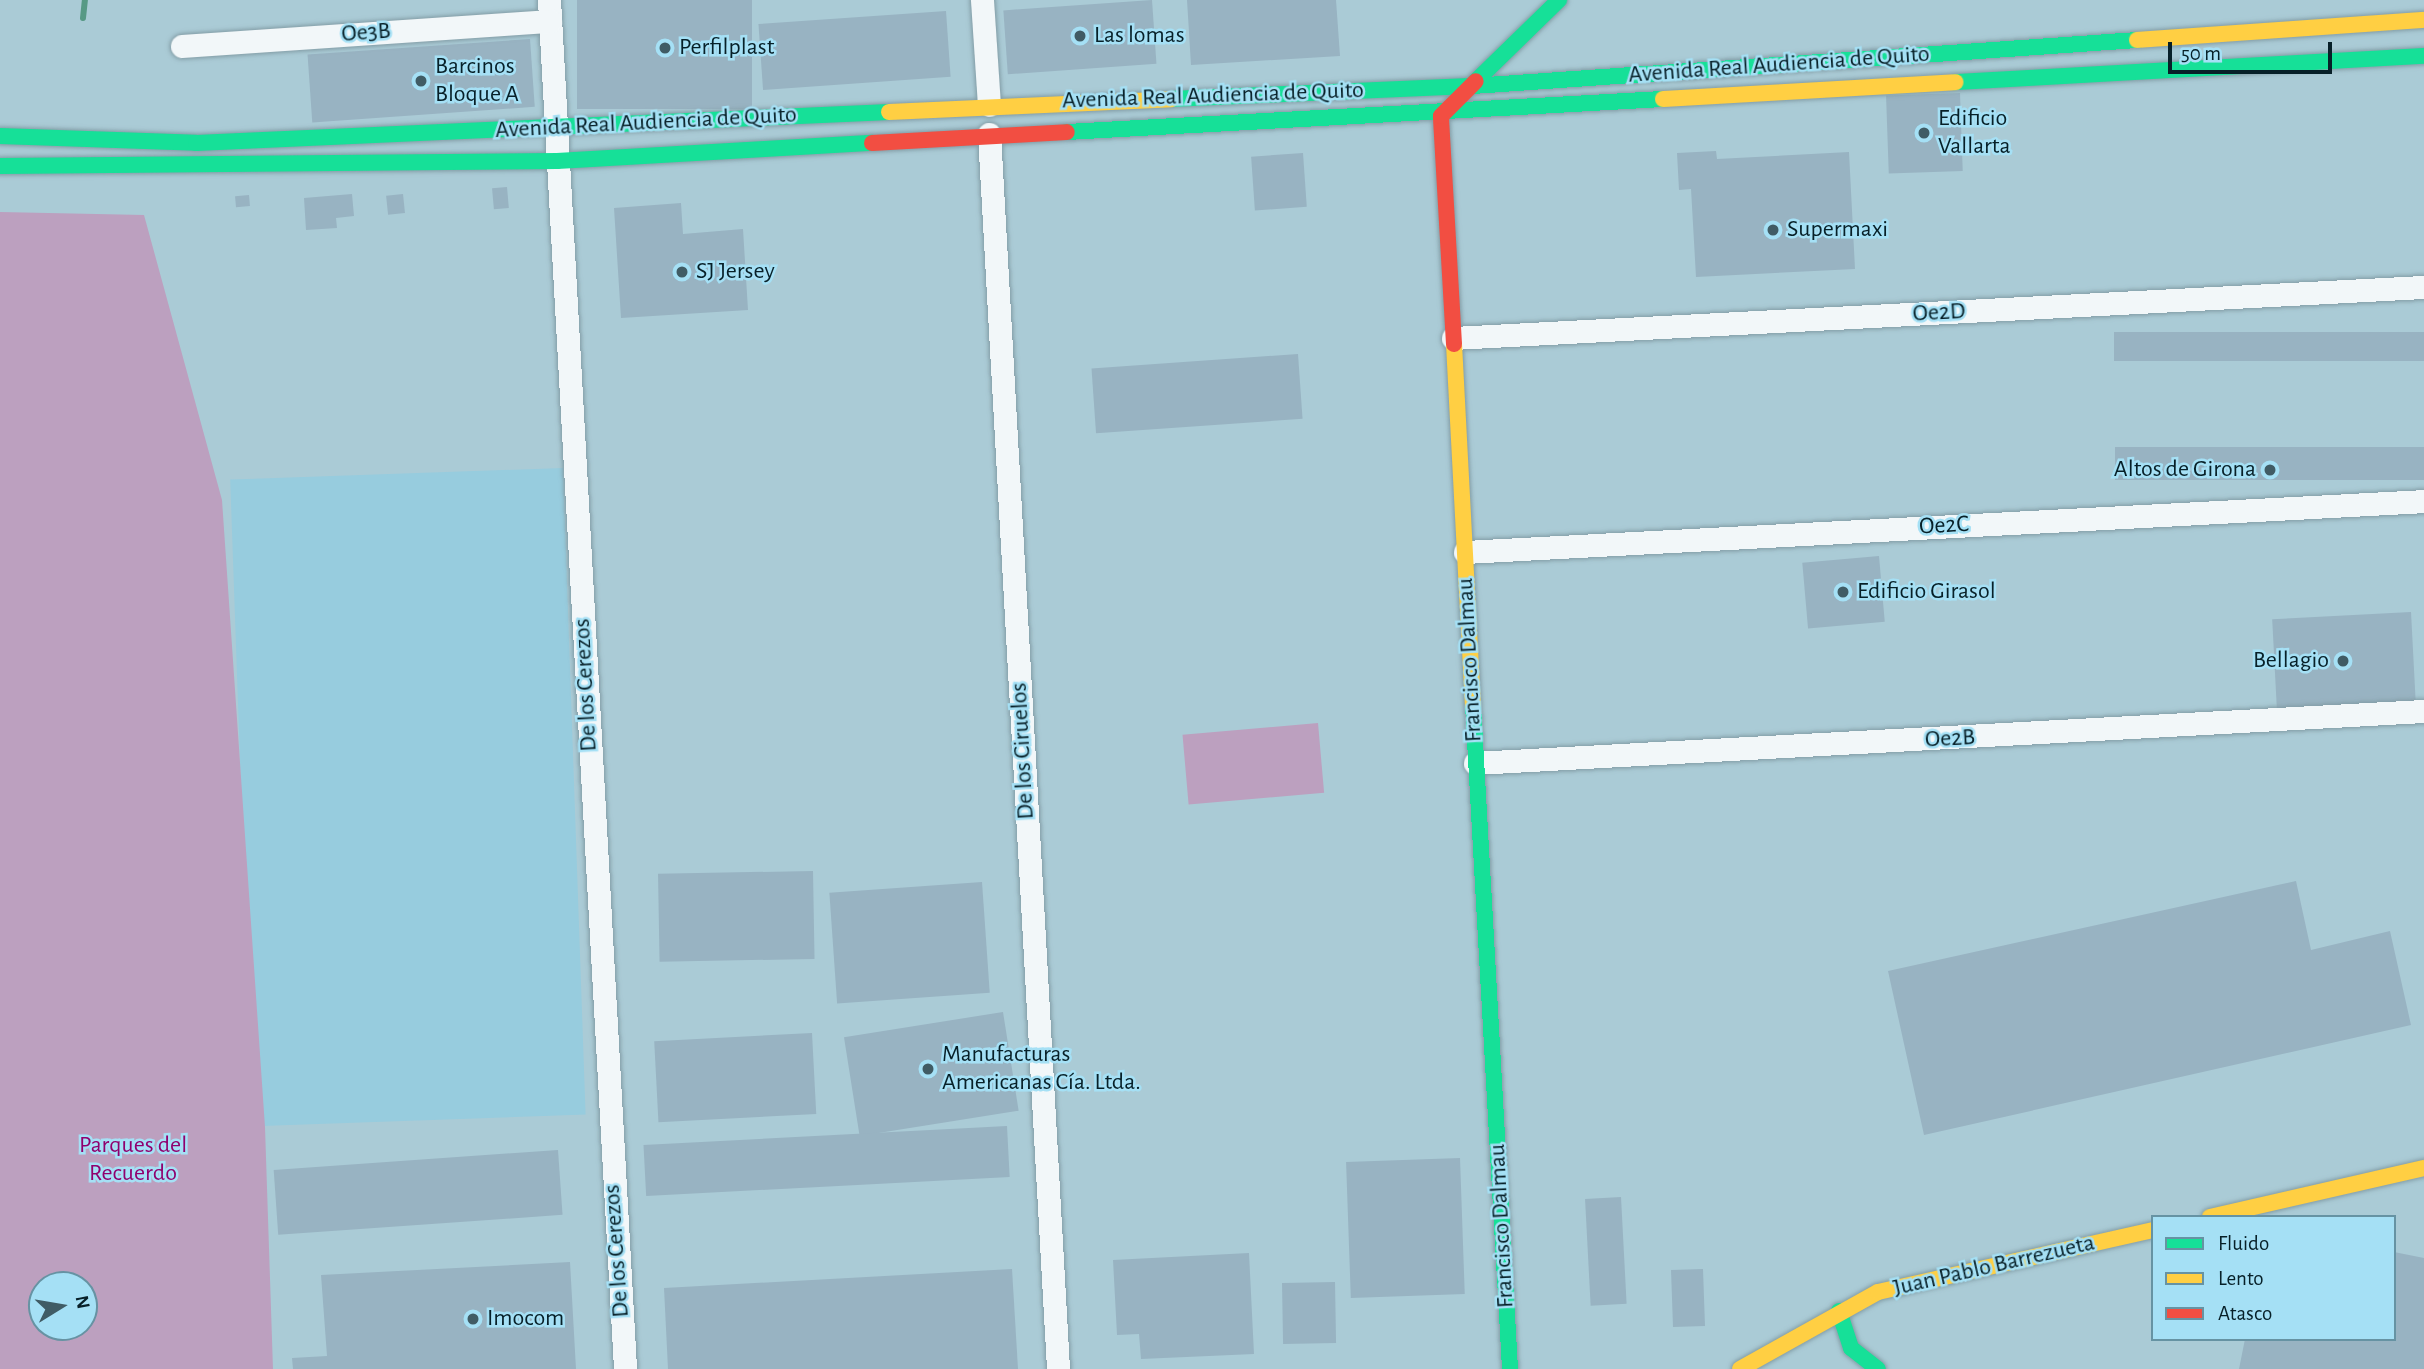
<!DOCTYPE html>
<html>
<head>
<meta charset="utf-8">
<style>
  body { margin:0 }
  #map { position:relative; width:2424px; height:1369px; overflow:hidden; background:#aacbd6; font-family:"Alegreya Sans",sans-serif }
  div>[style] { position:absolute }
  [style*='--x'] { left:calc(var(--x)*1px); top:calc(var(--y)*1px); width:calc(var(--w)*1px); rotate:calc(var(--a)*1deg) }
  .built>* { inset:0; background:#97ccde; transform-origin:0 0 }
  .green>* { inset:0; background:#bca0bf; transform-origin:0 0 }
  .stream>* { height:6px; margin:-3px; padding:0 3px; transform-origin:3px; border-radius:3px; background:#579985 }
  .building>* { inset:0; background:#98b3c2; transform-origin:0 0 }
  .roads { filter:drop-shadow(0 0 2px #839da6) drop-shadow(0 0 2px #839da6) }
  .street>* { height:23px; margin:-11.5px; padding:0 11.5px; transform-origin:11.5px; border-radius:11.5px; background:#f2f7f9 }
  .fast>* { height:16px; margin:-8px; padding:0 8px; transform-origin:8px; border-radius:8px; background:#16e098 }
  .slow>* { height:16px; margin:-8px; padding:0 8px; transform-origin:8px; border-radius:8px; background:#ffcf43 }
  .jam>* { height:16px; margin:-8px; padding:0 8px; transform-origin:8px; border-radius:8px; background:#f24e42 }
  .dots>* { width:19px; height:19px; translate:-50% -50%; box-sizing:border-box; border:4px solid #a5e0f5; border-radius:50% }
  span { translate:-50% -50%; white-space:nowrap; text-align:center; line-height:1.15; -webkit-text-stroke:5px #a5e0f5; paint-order:stroke }
  .street-label { font-size:24px; color:#072028 }
  .poi-label { font-size:24px; color:#072028 }
  .left { translate:0 -50%; text-align:left }
  .right { translate:-100% -50%; text-align:right }
  .park-label { font-size:24px; color:#90006e }
  .legend { position:absolute; left:2151px; top:1215px; width:245px; height:126px; box-sizing:border-box; background:#a5e0f5; border:2px solid #6693a3; margin:0; padding:9px 12px; list-style:none; font-size:21px; color:#072028 }
  .legend li { display:flex; align-items:center; gap:14px; height:35px }
  .legend b { width:35px; border:2px solid #6693a3 }
  .north { position:absolute; left:28px; top:1271px; width:70px; height:70px; box-sizing:border-box; background:#a5e0f5; border:2px solid #6693a3; border-radius:50%; rotate:79deg; font-size:19px; font-weight:700; line-height:28px; text-align:center; color:#072028 }
  .north::after { content:''; display:block; margin:auto; width:24px; height:32px; background:#405c65; clip-path:polygon(50% 0,100% 100%,50% 72%,0 100%) }
  .scale { position:absolute; left:2168px; top:42px; width:164px; height:32px; box-sizing:border-box; border:4px solid #072028; border-top:0; padding-left:9px; font-size:21px; line-height:24px; white-space:nowrap; color:#072028; -webkit-text-stroke:5px #a5e0f5; paint-order:stroke }
</style>
</head>
<body>
<div id="map">
  <div class="built">
    <div style="left:563px;top:468px;width:647px;height:333px;rotate:88deg"></div>
  </div>
  <div class="green">
    <div style="clip-path:polygon(evenodd,0 212px,144px 215px,222px 500px,265px 1127px,273px 1369px,0 1369px,0 212px,42px 1285px,84px 1285px,84px 1327px,42px 1327px,42px 1285px)"></div>
    <div style="left:1318px;top:723px;width:70px;height:136px;rotate:85deg"></div>
  </div>
  <div class="stream">
    <div style="--x:83;--y:18;--w:18;--a:-84"></div>
  </div>
  <div class="building">
    <div style="left:577px;top:0;width:175px;height:109px"></div>
    <div style="left:1152px;top:0;width:64px;height:149px;rotate:86deg"></div>
    <div style="clip-path:polygon(1187px 0,1336px 0,1340px 56px,1191px 65px)"></div>
    <div style="left:946px;top:11px;width:66px;height:188px;rotate:86deg"></div>
    <div style="left:530px;top:39px;width:68px;height:223px;rotate:86deg"></div>
    <div style="left:1960px;top:93px;width:78px;height:74px;rotate:88deg"></div>
    <div style="clip-path:polygon(1716px 151px,1717px 159px,1849px 152px,1855px 269px,1696px 277px,1691px 189px,1679px 190px,1677px 153px)"></div>
    <div style="left:1303px;top:153px;width:54px;height:52px;rotate:86deg"></div>
    <div style="left:507px;top:187px;width:21px;height:15px;rotate:85deg"></div>
    <div style="clip-path:polygon(352px 194px,354px 216px,336px 218px,337px 228px,306px 230px,304px 198px)"></div>
    <div style="left:403px;top:194px;width:19px;height:17px;rotate:84deg"></div>
    <div style="left:249px;top:195px;width:11px;height:14px;rotate:85deg"></div>
    <div style="clip-path:polygon(681px 203px,683px 234px,743px 229px,748px 310px,621px 318px,614px 208px)"></div>
    <div style="left:2424px;top:332px;width:29px;height:310px;rotate:90deg"></div>
    <div style="left:1298px;top:354px;width:65px;height:207px;rotate:86deg"></div>
    <div style="left:2424px;top:447px;width:33px;height:309px;rotate:90deg"></div>
    <div style="left:1879px;top:556px;width:66px;height:77px;rotate:85deg"></div>
    <div style="left:2411px;top:612px;width:91px;height:139px;rotate:87deg"></div>
    <div style="left:813px;top:871px;width:88px;height:155px;rotate:89deg"></div>
    <div style="clip-path:polygon(2296px 881px,2311px 950px,2390px 931px,2411px 1025px,1924px 1135px,1888px 971px)"></div>
    <div style="left:982px;top:882px;width:111px;height:153px;rotate:86deg"></div>
    <div style="left:1003px;top:1012px;width:100px;height:161px;rotate:81deg"></div>
    <div style="left:812px;top:1033px;width:81px;height:158px;rotate:87deg"></div>
    <div style="left:1007px;top:1126px;width:51px;height:364px;rotate:87deg"></div>
    <div style="left:558px;top:1150px;width:65px;height:285px;rotate:86deg"></div>
    <div style="left:1460px;top:1158px;width:136px;height:114px;rotate:88deg"></div>
    <div style="left:1621px;top:1197px;width:107px;height:36px;rotate:87deg"></div>
    <div style="clip-path:polygon(2394px 1252px,2424px 1258px,2424px 1369px,2239px 1369px,2245px 1339px,2394px 1339px)"></div>
    <div style="clip-path:polygon(1249px 1253px,1254px 1354px,1141px 1359px,1139px 1334px,1117px 1335px,1113px 1260px)"></div>
    <div style="clip-path:polygon(570px 1262px,576px 1369px,293px 1369px,292px 1358px,327px 1356px,321px 1275px)"></div>
    <div style="clip-path:polygon(1012px 1269px,1018px 1369px,668px 1369px,664px 1288px)"></div>
    <div style="left:1703px;top:1269px;width:57px;height:32px;rotate:88deg"></div>
    <div style="left:1335px;top:1282px;width:61px;height:53px;rotate:89deg"></div>
  </div>
  <div class="roads">
    <div class="street">
      <div style="--x:549;--y:0;--w:1371;--a:86.82"></div>
      <div style="--x:982;--y:0;--w:105;--a:86.2"></div>
      <div style="--x:182;--y:46;--w:369;--a:-3.9"></div>
      <div style="--x:989;--y:134;--w:1237;--a:86.8"></div>
      <div style="--x:1453;--y:338;--w:972;--a:-3.01"></div>
      <div style="--x:1465;--y:552;--w:960;--a:-3.04"></div>
      <div style="--x:1475;--y:763;--w:950;--a:-3.14"></div>
    </div>
    <div class="fast">
      <div style="--x:1476;--y:81;--w:116;--a:-44.3"></div>
      <div style="--x:1956;--y:82;--w:469;--a:-3.2"></div>
      <div style="--x:1172;--y:99;--w:301;--a:-2.5"></div>
      <div style="--x:1473;--y:86;--w:666;--a:-3.96"></div>
      <div style="--x:1067;--y:132;--w:597;--a:-3.17"></div>
      <div style="--x:0;--y:136;--w:196;--a:2"></div>
      <div style="--x:196;--y:143;--w:694;--a:-2.56"></div>
      <div style="--x:0;--y:166;--w:557;--a:-0.51"></div>
      <div style="--x:557;--y:161;--w:316;--a:-3.3"></div>
      <div style="--x:1473;--y:705;--w:665;--a:86.81"></div>
      <div style="--x:1839;--y:1311;--w:39;--a:72"></div>
      <div style="--x:1851;--y:1348;--w:34;--a:38"></div>
    </div>
    <div class="slow">
      <div style="--x:2137;--y:40;--w:288;--a:-4"></div>
      <div style="--x:1663;--y:99;--w:293;--a:-3.3"></div>
      <div style="--x:889;--y:112;--w:283;--a:-2.6"></div>
      <div style="--x:1454;--y:344;--w:361;--a:87"></div>
      <div style="--x:2210;--y:1217;--w:220;--a:-12.9"></div>
      <div style="--x:1740;--y:1369;--w:158;--a:-29.2"></div>
      <div style="--x:1878;--y:1292;--w:282;--a:-12.7"></div>
    </div>
    <div class="jam">
      <div style="--x:872;--y:143;--w:195;--a:-3.2"></div>
      <div style="--x:1454;--y:344;--w:228;--a:-93.3"></div>
      <div style="--x:1441;--y:116;--w:49;--a:-45"></div>
    </div>
  </div>
  <div class="dots">
    <div style="left:1080px;top:36px;background:#405c65"></div>
    <div style="left:665px;top:48px;background:#405c65"></div>
    <div style="left:421px;top:81px;background:#405c65"></div>
    <div style="left:1924px;top:133px;background:#405c65"></div>
    <div style="left:1773px;top:230px;background:#405c65"></div>
    <div style="left:682px;top:272px;background:#405c65"></div>
    <div style="left:2270px;top:470px;background:#405c65"></div>
    <div style="left:1843px;top:592px;background:#405c65"></div>
    <div style="left:2343px;top:661px;background:#405c65"></div>
    <div style="left:928px;top:1069px;background:#405c65"></div>
    <div style="left:473px;top:1319px;background:#405c65"></div>
  </div>
  <div class="street-label">
    <span style="left:366px;top:33px;rotate:-4deg">Oe3B</span>
    <span style="left:1779px;top:65px;rotate:-4deg">Avenida Real Audiencia de Quito</span>
    <span style="left:1213px;top:96px;rotate:-2deg">Avenida Real Audiencia de Quito</span>
    <span style="left:646px;top:123px;rotate:-3deg">Avenida Real Audiencia de Quito</span>
    <span style="left:1939px;top:313px;rotate:-3deg">Oe2D</span>
    <span style="left:1944px;top:526px;rotate:-3deg">Oe2C</span>
    <span style="left:1470px;top:660px;rotate:-93deg">Francisco Dalmau</span>
    <span style="left:586px;top:685px;rotate:-93deg">De los Cerezos</span>
    <span style="left:1950px;top:739px;rotate:-3deg">Oe2B</span>
    <span style="left:1023px;top:751px;rotate:-93deg">De los Ciruelos</span>
    <span style="left:1502px;top:1226px;rotate:-93deg">Francisco Dalmau</span>
    <span style="left:617px;top:1251px;rotate:-94deg">De los Cerezos</span>
    <span style="left:1994px;top:1266px;rotate:-13deg">Juan Pablo Barrezueta</span>
  </div>
  <div class="poi-label">
    <span class="left" style="left:1094px;top:36px">Las lomas</span>
    <span class="left" style="left:679px;top:48px">Perfilplast</span>
    <span class="left" style="left:435px;top:81px">Barcinos<br>Bloque A</span>
    <span class="left" style="left:1938px;top:133px">Edificio<br>Vallarta</span>
    <span class="left" style="left:1787px;top:230px">Supermaxi</span>
    <span class="left" style="left:696px;top:272px">SJ Jersey</span>
    <span class="right" style="left:2256px;top:470px">Altos de Girona</span>
    <span class="left" style="left:1857px;top:592px">Edificio Girasol</span>
    <span class="right" style="left:2329px;top:661px">Bellagio</span>
    <span class="left" style="left:942px;top:1069px">Manufacturas<br>Americanas Cía. Ltda.</span>
    <span class="left" style="left:487px;top:1319px">Imocom</span>
  </div>
  <div class="park-label">
    <span style="left:133px;top:1160px">Parques del<br>Recuerdo</span>
  </div>
  <ul class="legend">
  <li><b style="height:9px;background:#16e098"></b>Fluido</li>
  <li><b style="height:9px;background:#ffcf43"></b>Lento</li>
  <li><b style="height:9px;background:#f24e42"></b>Atasco</li>
  </ul>
  <div class="north">N</div>
  <div class="scale">50 m</div>
</div>
</body>
</html>
